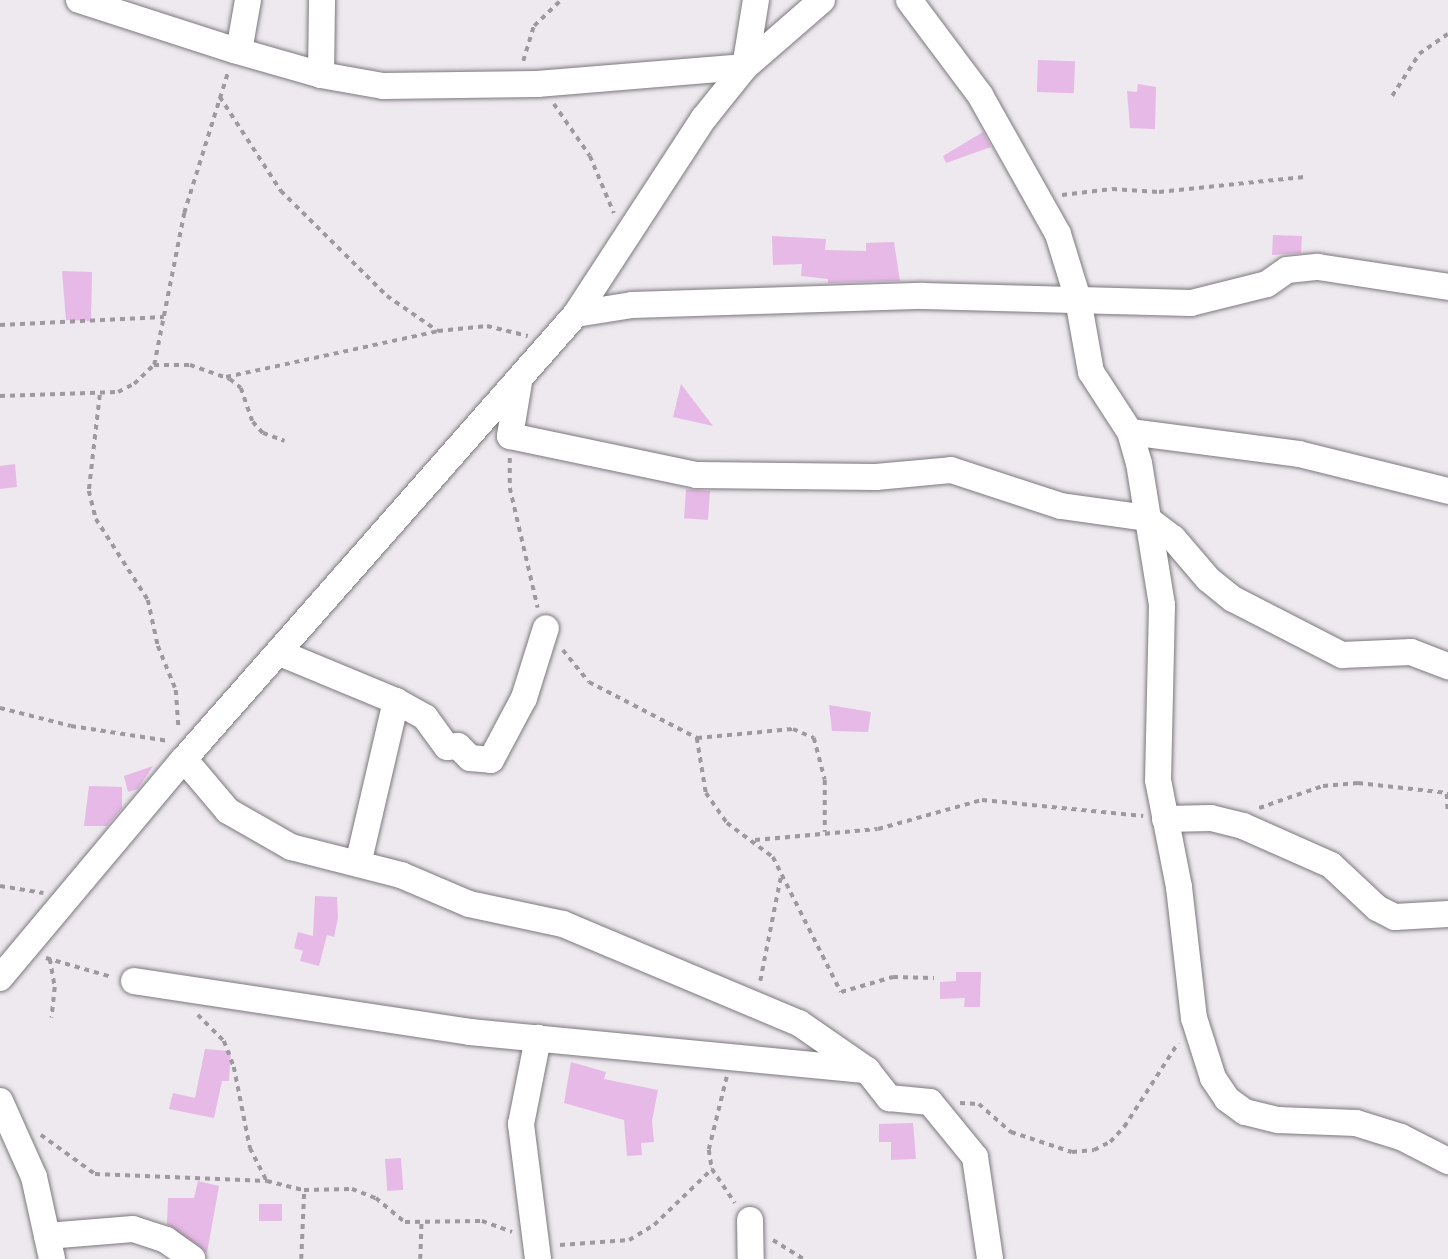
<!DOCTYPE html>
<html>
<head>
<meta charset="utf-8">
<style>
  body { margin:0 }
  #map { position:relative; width:1448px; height:1259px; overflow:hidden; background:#eee9ef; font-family:"Sofia Sans Condensed",sans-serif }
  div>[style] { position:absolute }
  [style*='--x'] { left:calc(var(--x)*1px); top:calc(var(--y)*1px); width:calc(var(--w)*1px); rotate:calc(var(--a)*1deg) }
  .building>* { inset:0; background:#e6b9e6; transform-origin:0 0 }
  .path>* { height:3.5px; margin-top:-1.75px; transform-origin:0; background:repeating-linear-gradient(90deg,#9d999e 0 5px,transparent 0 10px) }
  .roads { filter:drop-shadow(0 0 2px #7c787e) drop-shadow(0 0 2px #7c787e) }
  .minor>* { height:26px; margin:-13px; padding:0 13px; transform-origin:13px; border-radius:13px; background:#fff }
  span { translate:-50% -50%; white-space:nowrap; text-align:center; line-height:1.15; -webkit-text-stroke:7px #fbf6fc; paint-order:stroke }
</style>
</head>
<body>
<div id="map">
  <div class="building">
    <div style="left:1038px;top:60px;width:37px;height:32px;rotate:2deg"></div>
    <div style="clip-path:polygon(1138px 84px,1156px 87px,1155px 129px,1130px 128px,1127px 91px,1137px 92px)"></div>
    <div style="clip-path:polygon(983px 132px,991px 147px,946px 163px,943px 156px)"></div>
    <div style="clip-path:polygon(1273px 235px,1302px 236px,1301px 253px,1272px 255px)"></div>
    <div style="clip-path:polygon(772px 236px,826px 239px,825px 250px,866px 251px,866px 243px,894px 242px,900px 281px,828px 283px,828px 279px,801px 276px,802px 264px,773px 265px)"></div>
    <div style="clip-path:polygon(62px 271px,92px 272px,91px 321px,66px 320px)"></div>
    <div style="clip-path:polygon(681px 384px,713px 426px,673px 417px)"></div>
    <div style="clip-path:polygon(15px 464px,17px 487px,0 489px,0 466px)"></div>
    <div style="left:710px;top:491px;width:29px;height:24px;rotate:94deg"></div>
    <div style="clip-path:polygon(829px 705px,871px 712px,868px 732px,832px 731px)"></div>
    <div style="clip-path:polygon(153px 766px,138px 789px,128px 792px,124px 776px)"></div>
    <div style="clip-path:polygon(89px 786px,122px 787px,122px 808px,107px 826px,84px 826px)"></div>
    <div style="clip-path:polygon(315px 896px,337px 897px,338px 918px,334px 937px,327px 935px,319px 966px,300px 961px,303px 951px,294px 948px,298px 932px,313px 936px)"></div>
    <div style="clip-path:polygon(956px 972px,981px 972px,980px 1007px,964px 1007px,965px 998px,940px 999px,940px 982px,956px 981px)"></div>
    <div style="clip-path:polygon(205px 1049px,231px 1051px,229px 1081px,222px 1081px,214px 1118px,169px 1109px,173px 1093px,195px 1098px)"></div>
    <div style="clip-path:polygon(571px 1062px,606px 1072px,604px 1079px,658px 1090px,652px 1121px,654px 1142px,641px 1143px,642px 1155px,627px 1156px,624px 1120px,564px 1103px)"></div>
    <div style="clip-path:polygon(913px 1123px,916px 1159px,891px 1160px,891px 1142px,879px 1142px,879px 1124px)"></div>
    <div style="left:401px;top:1158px;width:32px;height:16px;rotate:86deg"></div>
    <div style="clip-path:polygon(198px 1181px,219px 1186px,207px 1253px,167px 1224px,168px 1198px,194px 1198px)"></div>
    <div style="left:259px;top:1204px;width:23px;height:17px"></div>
  </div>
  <div class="path">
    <div style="--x:523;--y:61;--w:37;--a:-73"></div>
    <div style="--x:534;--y:26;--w:37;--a:-44"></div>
    <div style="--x:1392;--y:96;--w:50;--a:-57.3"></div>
    <div style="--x:1419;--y:54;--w:35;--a:-35"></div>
    <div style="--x:220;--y:97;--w:112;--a:57"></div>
    <div style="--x:281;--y:191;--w:149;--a:44.7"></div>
    <div style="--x:387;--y:296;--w:62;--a:34.5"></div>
    <div style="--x:554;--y:104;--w:63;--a:55.3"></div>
    <div style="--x:590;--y:156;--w:62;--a:67.2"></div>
    <div style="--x:1062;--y:195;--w:50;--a:-6.8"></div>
    <div style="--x:1112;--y:189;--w:47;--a:3.7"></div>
    <div style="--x:1159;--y:192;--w:146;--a:-5.9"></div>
    <div style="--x:0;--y:325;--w:164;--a:-2.8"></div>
    <div style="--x:154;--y:365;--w:36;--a:0"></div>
    <div style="--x:190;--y:365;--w:42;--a:19.3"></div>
    <div style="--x:230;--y:379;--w:14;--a:39"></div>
    <div style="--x:241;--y:388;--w:36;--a:71"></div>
    <div style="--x:253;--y:422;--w:15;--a:48"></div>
    <div style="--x:263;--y:433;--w:23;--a:20"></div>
    <div style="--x:226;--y:377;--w:217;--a:-12.2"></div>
    <div style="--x:438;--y:331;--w:49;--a:-5.8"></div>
    <div style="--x:487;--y:326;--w:42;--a:13.7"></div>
    <div style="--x:100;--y:395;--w:97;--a:96.5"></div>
    <div style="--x:89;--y:491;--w:29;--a:76"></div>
    <div style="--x:96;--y:519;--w:96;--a:57.3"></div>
    <div style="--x:148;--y:600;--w:47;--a:77.7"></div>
    <div style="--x:158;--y:646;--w:48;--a:67.8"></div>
    <div style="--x:176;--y:690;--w:39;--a:86"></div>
    <div style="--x:0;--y:396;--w:118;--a:-1.9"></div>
    <div style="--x:118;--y:392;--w:18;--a:-27"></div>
    <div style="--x:134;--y:384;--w:28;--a:-44"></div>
    <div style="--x:154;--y:365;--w:155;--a:-78.8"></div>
    <div style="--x:184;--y:213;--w:148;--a:-72.7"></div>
    <div style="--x:510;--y:458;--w:30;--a:90"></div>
    <div style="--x:510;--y:488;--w:123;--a:76.9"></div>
    <div style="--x:563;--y:650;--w:41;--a:50.9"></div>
    <div style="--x:589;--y:682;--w:122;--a:27.4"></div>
    <div style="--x:697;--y:738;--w:56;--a:80.7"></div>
    <div style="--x:706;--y:793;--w:37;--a:55"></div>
    <div style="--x:727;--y:823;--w:57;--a:36.5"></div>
    <div style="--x:773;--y:857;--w:151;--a:63.3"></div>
    <div style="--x:841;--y:992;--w:54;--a:-16.1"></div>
    <div style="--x:893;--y:977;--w:41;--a:1.4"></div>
    <div style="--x:0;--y:708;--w:73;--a:14.2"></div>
    <div style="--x:71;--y:726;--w:99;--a:8.7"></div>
    <div style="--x:697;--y:738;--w:96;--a:-5.4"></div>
    <div style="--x:793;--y:729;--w:23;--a:23"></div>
    <div style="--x:814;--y:738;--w:43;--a:75.3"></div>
    <div style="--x:825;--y:780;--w:52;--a:90"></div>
    <div style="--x:1447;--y:794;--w:19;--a:87"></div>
    <div style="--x:1259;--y:808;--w:68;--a:-19"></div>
    <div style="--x:1323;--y:786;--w:35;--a:-5"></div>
    <div style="--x:1358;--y:783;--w:91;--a:6.3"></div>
    <div style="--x:755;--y:840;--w:123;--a:-5.1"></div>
    <div style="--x:878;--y:829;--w:108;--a:-15.6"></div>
    <div style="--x:982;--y:800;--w:162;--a:5.7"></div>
    <div style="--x:0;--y:886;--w:44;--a:9.2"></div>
    <div style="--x:46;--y:958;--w:69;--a:16.1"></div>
    <div style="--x:50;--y:959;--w:28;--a:80"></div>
    <div style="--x:55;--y:987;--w:31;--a:96"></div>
    <div style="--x:760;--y:981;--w:108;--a:-78.8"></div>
    <div style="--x:198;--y:1015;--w:37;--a:45"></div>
    <div style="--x:224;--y:1041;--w:28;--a:69"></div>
    <div style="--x:234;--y:1067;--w:83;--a:78.8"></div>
    <div style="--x:250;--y:1148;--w:37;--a:63"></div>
    <div style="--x:267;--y:1181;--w:38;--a:14"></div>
    <div style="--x:304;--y:1190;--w:48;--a:-1.2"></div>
    <div style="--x:352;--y:1189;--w:26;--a:21"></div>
    <div style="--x:376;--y:1198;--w:38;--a:40"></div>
    <div style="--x:405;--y:1222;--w:77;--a:-0.7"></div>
    <div style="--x:482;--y:1221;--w:32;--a:20"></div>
    <div style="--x:727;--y:1077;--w:75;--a:103.9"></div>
    <div style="--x:709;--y:1150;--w:19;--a:81"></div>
    <div style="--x:712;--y:1169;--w:41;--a:55.9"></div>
    <div style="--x:960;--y:1103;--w:19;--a:3"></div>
    <div style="--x:979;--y:1104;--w:43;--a:41.2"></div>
    <div style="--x:1011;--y:1132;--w:64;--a:18.2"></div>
    <div style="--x:1072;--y:1152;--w:22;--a:-5"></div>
    <div style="--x:1094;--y:1150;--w:18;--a:-27"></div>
    <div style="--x:1110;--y:1142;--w:21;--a:-47"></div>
    <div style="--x:1124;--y:1127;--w:100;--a:-57.3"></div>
    <div style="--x:41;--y:1135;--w:67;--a:35.8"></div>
    <div style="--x:95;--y:1174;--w:172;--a:2.3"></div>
    <div style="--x:773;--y:1240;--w:36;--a:32"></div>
    <div style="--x:560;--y:1245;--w:69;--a:-4.1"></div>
    <div style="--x:629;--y:1240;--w:29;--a:-31"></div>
    <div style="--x:654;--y:1225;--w:81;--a:-44"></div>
    <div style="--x:301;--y:1259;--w:69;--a:-87.5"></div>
    <div style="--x:420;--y:1259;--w:35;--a:-88"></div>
  </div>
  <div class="roads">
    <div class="minor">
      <div style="--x:79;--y:0;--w:163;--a:17.9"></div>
      <div style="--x:234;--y:50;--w:91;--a:16"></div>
      <div style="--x:321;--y:75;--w:63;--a:10.1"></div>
      <div style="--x:383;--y:86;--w:154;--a:-0.7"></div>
      <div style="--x:537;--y:84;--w:209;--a:-4.7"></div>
      <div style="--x:745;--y:67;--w:68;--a:-80.7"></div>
      <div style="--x:909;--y:0;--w:119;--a:53.2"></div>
      <div style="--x:980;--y:95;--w:159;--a:60.7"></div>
      <div style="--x:1058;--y:234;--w:68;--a:72.9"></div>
      <div style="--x:1078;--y:299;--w:74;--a:79.9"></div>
      <div style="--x:1091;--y:372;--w:72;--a:57"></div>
      <div style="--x:1130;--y:432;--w:32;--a:74"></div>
      <div style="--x:1139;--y:463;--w:144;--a:80.8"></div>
      <div style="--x:1162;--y:605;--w:175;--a:91.3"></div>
      <div style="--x:1158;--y:780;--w:109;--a:78.9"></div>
      <div style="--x:1179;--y:887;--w:132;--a:83.5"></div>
      <div style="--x:1194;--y:1018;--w:63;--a:72.4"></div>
      <div style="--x:1213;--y:1078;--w:25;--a:56"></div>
      <div style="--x:1227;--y:1099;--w:22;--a:36"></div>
      <div style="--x:1245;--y:1112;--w:34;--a:14"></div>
      <div style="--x:1278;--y:1120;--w:78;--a:2.2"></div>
      <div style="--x:1356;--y:1123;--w:47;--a:17.3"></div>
      <div style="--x:1401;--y:1137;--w:53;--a:27.1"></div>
      <div style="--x:239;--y:51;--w:52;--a:-80"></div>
      <div style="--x:321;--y:75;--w:75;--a:-89.2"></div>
      <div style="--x:576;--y:314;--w:57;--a:-9.1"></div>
      <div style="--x:632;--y:305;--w:291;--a:-1.8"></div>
      <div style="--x:923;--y:296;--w:268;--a:1.5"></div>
      <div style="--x:1191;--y:303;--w:78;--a:-14"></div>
      <div style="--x:1267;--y:284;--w:24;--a:-35"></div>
      <div style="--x:1287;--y:270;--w:31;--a:-6"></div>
      <div style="--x:1318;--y:267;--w:132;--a:8.7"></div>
      <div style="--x:519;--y:382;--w:55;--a:99.5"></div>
      <div style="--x:510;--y:436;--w:190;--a:11.8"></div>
      <div style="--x:696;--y:475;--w:180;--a:0.6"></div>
      <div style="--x:876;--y:477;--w:75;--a:-5.3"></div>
      <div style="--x:951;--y:470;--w:116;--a:18.1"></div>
      <div style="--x:1061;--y:506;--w:86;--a:8"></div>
      <div style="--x:1146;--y:518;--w:34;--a:37"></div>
      <div style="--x:1173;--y:538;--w:54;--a:49.5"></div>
      <div style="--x:1208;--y:579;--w:32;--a:39"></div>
      <div style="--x:1233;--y:599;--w:123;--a:27.2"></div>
      <div style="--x:1342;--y:655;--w:69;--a:-2.5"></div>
      <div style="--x:1411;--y:652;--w:40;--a:21"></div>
      <div style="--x:1130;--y:432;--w:170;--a:7.4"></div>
      <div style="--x:1299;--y:454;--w:154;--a:13.9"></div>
      <div style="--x:280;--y:653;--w:126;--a:22.5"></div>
      <div style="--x:396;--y:701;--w:167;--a:103.1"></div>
      <div style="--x:396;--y:701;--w:33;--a:29"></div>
      <div style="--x:425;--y:717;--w:37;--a:54"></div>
      <div style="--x:447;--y:747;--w:11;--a:-5"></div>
      <div style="--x:458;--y:746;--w:17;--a:45"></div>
      <div style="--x:470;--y:758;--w:21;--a:5"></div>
      <div style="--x:491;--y:760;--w:70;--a:-62"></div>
      <div style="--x:524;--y:698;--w:73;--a:-72.6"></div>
      <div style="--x:184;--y:759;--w:68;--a:49.8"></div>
      <div style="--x:228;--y:811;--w:73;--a:29.7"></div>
      <div style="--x:291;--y:847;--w:114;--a:14.3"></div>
      <div style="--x:401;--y:875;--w:74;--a:23.1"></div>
      <div style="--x:469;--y:904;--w:96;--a:12"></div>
      <div style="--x:563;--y:924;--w:256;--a:22.8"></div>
      <div style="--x:799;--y:1023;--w:83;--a:34.7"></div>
      <div style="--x:867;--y:1070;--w:36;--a:52"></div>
      <div style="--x:889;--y:1098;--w:41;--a:5.6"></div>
      <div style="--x:930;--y:1102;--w:71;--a:50.7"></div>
      <div style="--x:975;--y:1157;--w:103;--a:81.6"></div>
      <div style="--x:1165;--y:819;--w:46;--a:-1.2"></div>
      <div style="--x:1211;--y:818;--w:33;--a:14"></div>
      <div style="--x:1243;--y:826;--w:96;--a:23.9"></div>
      <div style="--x:1331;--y:865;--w:63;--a:43.1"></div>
      <div style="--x:1377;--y:908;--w:20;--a:27"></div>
      <div style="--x:1395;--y:917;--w:53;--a:-3.2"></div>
      <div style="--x:0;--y:978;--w:286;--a:-50"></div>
      <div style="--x:184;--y:759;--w:593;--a:-48.62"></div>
      <div style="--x:576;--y:314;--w:234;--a:-56.9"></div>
      <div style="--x:704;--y:118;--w:65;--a:-51.2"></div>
      <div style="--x:745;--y:67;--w:102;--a:-41"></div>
      <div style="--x:134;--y:981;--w:340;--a:8.6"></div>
      <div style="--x:470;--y:1032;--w:399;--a:5.5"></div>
      <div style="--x:0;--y:1101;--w:83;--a:65.9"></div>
      <div style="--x:34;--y:1177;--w:84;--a:77.6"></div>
      <div style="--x:750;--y:1220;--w:39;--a:89"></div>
      <div style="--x:47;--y:1236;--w:86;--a:-4.7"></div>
      <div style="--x:133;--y:1229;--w:35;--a:18"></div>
      <div style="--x:166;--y:1240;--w:32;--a:35"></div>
      <div style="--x:538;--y:1259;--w:136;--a:-97.2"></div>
      <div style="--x:521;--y:1124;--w:88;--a:-78.8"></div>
    </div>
  </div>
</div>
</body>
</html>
